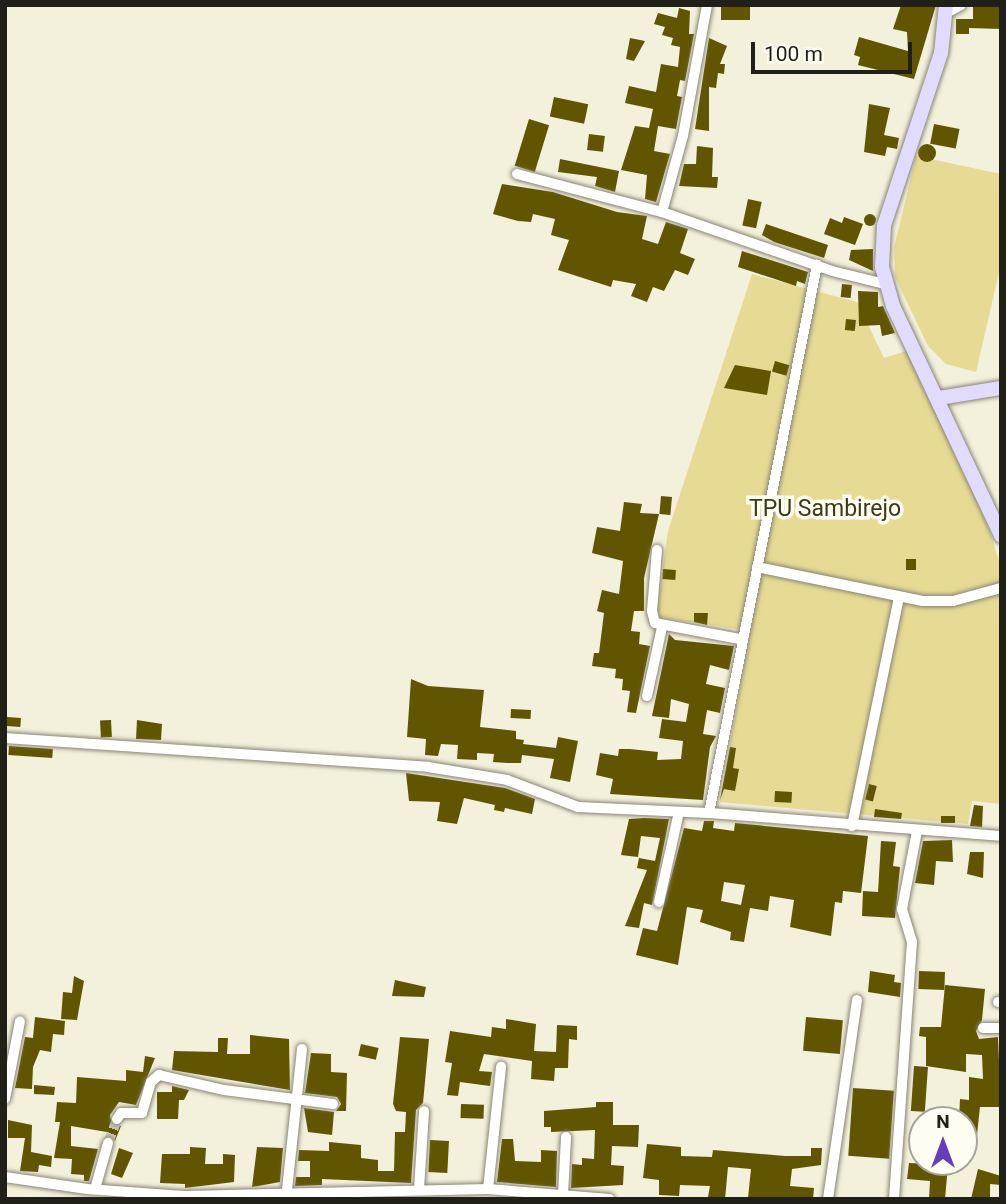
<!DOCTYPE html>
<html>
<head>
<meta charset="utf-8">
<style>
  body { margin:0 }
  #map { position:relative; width:1006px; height:1204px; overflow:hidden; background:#f3f0dc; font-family:Roboto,sans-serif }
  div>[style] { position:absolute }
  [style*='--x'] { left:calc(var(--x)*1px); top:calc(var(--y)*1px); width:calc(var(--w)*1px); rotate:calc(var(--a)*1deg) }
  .green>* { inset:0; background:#e6da94 }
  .building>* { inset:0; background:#615502; transform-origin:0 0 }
  .round { border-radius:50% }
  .minor-tunnel>* { height:10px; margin-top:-5px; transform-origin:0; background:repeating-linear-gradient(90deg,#c9c6b5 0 10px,transparent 0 15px) }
  .roads { filter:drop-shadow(0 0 2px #888573) drop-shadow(0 0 2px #888573) }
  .minor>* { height:10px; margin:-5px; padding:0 5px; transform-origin:5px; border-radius:5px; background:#fff }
  .major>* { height:14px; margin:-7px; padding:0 7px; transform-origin:7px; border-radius:7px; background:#e1dcfd }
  span { translate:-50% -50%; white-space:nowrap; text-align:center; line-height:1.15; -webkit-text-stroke:7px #fffdf1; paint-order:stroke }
  .park-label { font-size:23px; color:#3d3818 }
  .frame { position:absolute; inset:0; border:7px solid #201f18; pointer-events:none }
  .north { position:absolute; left:908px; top:1106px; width:70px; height:70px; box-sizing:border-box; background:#fffdf1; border:2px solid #a6a49a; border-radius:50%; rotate:0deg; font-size:19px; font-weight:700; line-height:28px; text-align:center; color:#201f18 }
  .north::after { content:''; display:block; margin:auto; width:24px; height:32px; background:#643fb7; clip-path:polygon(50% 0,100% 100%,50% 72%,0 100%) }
  .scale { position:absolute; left:751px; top:42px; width:161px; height:32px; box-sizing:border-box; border:4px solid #201f18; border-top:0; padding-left:9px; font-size:21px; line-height:24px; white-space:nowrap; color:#201f18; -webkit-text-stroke:5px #fffdf1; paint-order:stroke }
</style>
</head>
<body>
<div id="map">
  <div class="green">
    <div style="clip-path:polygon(916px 156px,1001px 174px,1001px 264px,976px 372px,946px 364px,928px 346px,895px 277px,894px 248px)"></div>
    <div style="clip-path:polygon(752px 274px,857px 302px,884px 358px,907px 351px,988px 525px,1001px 568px,1001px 804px,972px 801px,968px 824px,720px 802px,750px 631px,656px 617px,668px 531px)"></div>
  </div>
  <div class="building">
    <div style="left:721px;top:5px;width:29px;height:15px"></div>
    <div style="clip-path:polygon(901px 5px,936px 5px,914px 79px,858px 65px,860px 57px,854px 55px,859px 37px,908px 51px,907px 32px,893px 29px)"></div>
    <div style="clip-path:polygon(973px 5px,1001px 5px,1001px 29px,969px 28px,969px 34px,956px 34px,956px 19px,973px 19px)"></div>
    <div style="clip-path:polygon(679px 8px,690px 11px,689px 34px,694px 34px,685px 81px,680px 80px,677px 96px,682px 97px,676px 129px,658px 126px,654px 151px,670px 154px,656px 202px,645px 199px,647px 175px,621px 170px,635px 126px,649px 128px,653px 109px,625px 103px,629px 86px,656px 92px,661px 64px,678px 67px,680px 47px,671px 45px,673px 38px,662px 35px,665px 27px,654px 24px,658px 13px,677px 18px)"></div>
    <div style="clip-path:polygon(630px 38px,645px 41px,634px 61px,626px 59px)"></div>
    <div style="clip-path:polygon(709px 38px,727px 46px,720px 64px,725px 64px,724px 74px,718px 73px,716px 88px,709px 87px,709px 131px,695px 129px)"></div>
    <div style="left:554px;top:97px;width:35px;height:20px;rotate:12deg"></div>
    <div style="clip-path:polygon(869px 104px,890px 108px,884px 135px,899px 138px,897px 149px,887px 147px,885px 156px,864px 152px)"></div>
    <div style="left:529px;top:119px;width:21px;height:49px;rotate:17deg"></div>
    <div style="left:934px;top:124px;width:26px;height:20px;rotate:11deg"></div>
    <div style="left:589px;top:134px;width:16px;height:16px;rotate:7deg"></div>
    <div class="round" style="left:918px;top:144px;width:18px;height:18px"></div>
    <div style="clip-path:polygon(697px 146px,713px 148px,712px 177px,718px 177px,717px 188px,679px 186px,684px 164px,696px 164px)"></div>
    <div style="clip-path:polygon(560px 159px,619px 171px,615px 192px,595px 186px,597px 177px,558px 172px)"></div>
    <div style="clip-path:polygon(502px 184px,553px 192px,617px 212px,647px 216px,642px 239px,658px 244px,666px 222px,688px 229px,680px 253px,695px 259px,688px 275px,675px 270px,664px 291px,653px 287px,647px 302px,631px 296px,636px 284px,613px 280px,611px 287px,558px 270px,569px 240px,551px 235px,555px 219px,533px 214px,531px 222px,518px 221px,493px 214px)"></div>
    <div style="left:748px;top:199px;width:14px;height:27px;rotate:12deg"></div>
    <div class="round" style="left:864px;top:214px;width:12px;height:12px"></div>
    <div style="clip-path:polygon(844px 217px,863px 224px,855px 245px,824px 234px,830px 218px,842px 223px)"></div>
    <div style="clip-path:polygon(766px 224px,828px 245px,824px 258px,774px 242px,762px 235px)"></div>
    <div style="clip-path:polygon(873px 249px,873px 271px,849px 260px,851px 250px)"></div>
    <div style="clip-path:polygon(742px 251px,808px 272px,805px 284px,797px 281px,796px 286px,738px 267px)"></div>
    <div style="left:842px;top:284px;width:10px;height:13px;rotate:6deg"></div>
    <div style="clip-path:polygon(858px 291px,878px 292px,878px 307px,883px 306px,895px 333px,882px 336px,880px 325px,859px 326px)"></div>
    <div style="left:846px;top:319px;width:10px;height:11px;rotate:6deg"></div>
    <div style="left:775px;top:361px;width:15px;height:11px;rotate:16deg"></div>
    <div style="clip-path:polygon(735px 365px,771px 371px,767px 395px,724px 388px)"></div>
    <div style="left:661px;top:496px;width:11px;height:18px;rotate:5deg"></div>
    <div style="clip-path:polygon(624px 502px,642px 504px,640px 513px,659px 514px,644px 578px,644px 611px,634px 611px,631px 631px,640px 632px,639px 644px,650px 646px,636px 713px,627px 712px,630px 691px,622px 690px,623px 679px,615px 678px,616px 669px,592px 666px,594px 653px,599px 653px,604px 613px,597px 611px,602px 590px,619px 594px,623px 561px,592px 553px,597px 527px,620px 531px)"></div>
    <div style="left:906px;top:559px;width:10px;height:11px"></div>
    <div style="left:663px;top:569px;width:13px;height:10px;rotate:4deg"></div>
    <div style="clip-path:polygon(694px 613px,708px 613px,707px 625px,694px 622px)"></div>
    <div style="clip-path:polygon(669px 634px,675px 640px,734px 646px,729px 670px,710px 665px,706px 684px,725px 688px,720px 713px,707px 710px,703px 734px,716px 736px,710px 747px,703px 800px,610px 794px,613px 779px,596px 775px,600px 753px,618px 756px,619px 749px,630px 749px,658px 752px,657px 760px,681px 759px,683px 741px,659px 738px,662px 719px,686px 722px,689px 704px,671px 699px,669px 718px,652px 716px)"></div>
    <div style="clip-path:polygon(411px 679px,428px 686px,484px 690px,480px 727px,516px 731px,516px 739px,524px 740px,523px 744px,556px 748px,558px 737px,578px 741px,570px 782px,550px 778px,554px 759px,522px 755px,521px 763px,507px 763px,493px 762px,494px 754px,477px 753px,477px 760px,457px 759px,458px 745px,441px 744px,438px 756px,425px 755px,426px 739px,407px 737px)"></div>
    <div style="left:511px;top:709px;width:20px;height:9px;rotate:3deg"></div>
    <div style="left:7px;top:717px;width:14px;height:9px;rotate:4deg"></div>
    <div style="left:111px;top:720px;width:17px;height:11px;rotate:87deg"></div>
    <div style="clip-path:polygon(137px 720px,162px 724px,161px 740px,136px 739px)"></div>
    <div style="left:9px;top:746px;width:44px;height:9px;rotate:4deg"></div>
    <div style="clip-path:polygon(730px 747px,736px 748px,733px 768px,739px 769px,735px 791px,724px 789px,720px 800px)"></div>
    <div style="clip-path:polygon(406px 773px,505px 788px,535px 799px,532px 814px,505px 808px,504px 812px,494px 810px,495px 805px,464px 798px,457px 824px,437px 821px,440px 802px,409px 801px)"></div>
    <div style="left:869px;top:784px;width:8px;height:16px;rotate:14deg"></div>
    <div style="left:775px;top:791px;width:17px;height:11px;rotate:3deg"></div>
    <div style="clip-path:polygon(974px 805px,983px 806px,982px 827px,970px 826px)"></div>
    <div style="clip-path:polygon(875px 809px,902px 813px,901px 819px,874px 817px)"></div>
    <div style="left:941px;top:816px;width:14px;height:7px"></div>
    <div style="clip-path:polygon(644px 818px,669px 819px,652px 905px,644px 903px,639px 928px,625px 926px,647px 870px,637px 868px,639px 858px,655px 861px,660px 838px,641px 836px,638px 857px,621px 855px,629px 819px)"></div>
    <div style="clip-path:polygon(evenodd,704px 821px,714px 821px,713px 828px,734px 831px,735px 823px,868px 836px,861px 893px,843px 891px,842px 903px,835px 902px,831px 936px,790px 927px,794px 900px,770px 896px,768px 911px,750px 908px,744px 942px,730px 940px,731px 932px,700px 922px,703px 910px,687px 907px,678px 965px,636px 955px,643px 928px,657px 931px,684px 828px,702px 831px,704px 821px,724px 882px,745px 885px,741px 905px,721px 901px,724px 882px)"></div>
    <div style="clip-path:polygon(952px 840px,953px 862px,936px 861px,934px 885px,915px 883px,923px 841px)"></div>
    <div style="clip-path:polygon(881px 841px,896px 842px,893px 866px,900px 867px,895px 918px,862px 916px,863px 891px,878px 892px)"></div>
    <div style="clip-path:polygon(970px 852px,984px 852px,983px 878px,967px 874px)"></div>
    <div style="clip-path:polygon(870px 971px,895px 975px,894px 982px,901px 983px,900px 997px,868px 992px)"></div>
    <div style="left:919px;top:971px;width:26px;height:18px;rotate:2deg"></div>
    <div style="clip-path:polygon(74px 976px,84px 981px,77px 1020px,61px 1019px,63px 992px,72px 993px)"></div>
    <div style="clip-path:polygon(395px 980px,426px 987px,424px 997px,392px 996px)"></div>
    <div style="clip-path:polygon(945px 985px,985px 989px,982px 1020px,976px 1031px,979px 1039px,998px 1037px,1001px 1107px,980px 1107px,976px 1144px,965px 1143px,966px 1119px,959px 1119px,960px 1099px,969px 1100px,969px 1077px,983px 1079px,982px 1055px,966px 1054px,966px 1072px,926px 1066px,926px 1037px,919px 1036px,920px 1027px,941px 1027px)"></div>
    <div style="clip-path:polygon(35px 1017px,65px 1021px,64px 1035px,53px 1034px,51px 1052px,40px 1050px,33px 1067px,32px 1089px,15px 1088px,25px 1037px,33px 1038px)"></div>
    <div style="left:806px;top:1017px;width:37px;height:34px;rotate:5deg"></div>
    <div style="clip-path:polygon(506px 1019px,536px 1024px,534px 1051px,556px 1052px,557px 1025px,577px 1026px,577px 1040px,569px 1039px,568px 1068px,555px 1068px,554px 1081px,531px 1079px,532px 1061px,484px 1054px,479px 1071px,492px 1072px,490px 1086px,460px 1082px,458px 1096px,447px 1095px,452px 1063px,445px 1062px,450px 1031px,491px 1037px,492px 1027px,506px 1029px)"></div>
    <div style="clip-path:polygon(250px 1035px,289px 1039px,290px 1090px,172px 1070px,174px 1051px,218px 1052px,218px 1038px,228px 1038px,227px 1054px,250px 1054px)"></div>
    <div style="clip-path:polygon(400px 1037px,429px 1039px,423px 1103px,416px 1110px,411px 1183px,322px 1179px,322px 1185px,295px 1186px,296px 1177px,310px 1177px,310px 1161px,298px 1161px,299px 1150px,329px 1151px,329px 1142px,361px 1145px,361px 1158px,378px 1160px,378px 1171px,394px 1171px,395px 1132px,405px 1132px,406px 1112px,396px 1111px,393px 1104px)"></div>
    <div style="left:361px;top:1044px;width:18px;height:12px;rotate:13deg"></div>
    <div style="clip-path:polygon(311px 1053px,331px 1054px,331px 1072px,347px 1073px,346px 1111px,336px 1111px,341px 1104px,337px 1097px,305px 1093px)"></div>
    <div style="clip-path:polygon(145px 1056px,155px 1058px,136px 1105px,119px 1102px,110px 1115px,112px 1125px,121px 1126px,115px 1141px,107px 1132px,71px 1126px,71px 1146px,98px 1149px,89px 1181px,84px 1181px,84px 1175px,71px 1174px,72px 1159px,54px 1158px,60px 1122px,55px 1122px,57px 1102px,76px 1103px,77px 1077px,126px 1081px,126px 1070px,143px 1072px)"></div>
    <div style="left:914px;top:1066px;width:14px;height:45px;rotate:4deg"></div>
    <div style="clip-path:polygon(34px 1085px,55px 1087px,54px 1095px,34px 1094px)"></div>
    <div style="clip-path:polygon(172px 1086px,189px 1090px,184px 1100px,179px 1100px,178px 1119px,157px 1119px,157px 1092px,172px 1092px)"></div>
    <div style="left:853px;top:1088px;width:41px;height:68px;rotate:4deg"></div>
    <div style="clip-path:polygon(596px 1102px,613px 1102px,613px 1125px,639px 1125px,638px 1147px,612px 1146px,611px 1165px,624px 1166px,623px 1185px,571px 1188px,572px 1164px,582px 1165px,582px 1158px,594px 1159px,595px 1130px,551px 1132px,551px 1127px,544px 1127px,544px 1111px,596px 1107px)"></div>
    <div style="left:461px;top:1104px;width:23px;height:14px;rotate:2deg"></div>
    <div style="clip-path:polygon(304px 1108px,334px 1112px,332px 1135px,308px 1132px)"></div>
    <div style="clip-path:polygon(8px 1120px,32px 1125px,31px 1152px,52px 1156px,51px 1167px,39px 1165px,38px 1172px,20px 1171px,25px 1138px,8px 1138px)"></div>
    <div style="clip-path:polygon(502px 1139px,513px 1139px,515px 1161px,541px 1162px,541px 1150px,557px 1151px,556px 1187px,497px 1182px)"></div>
    <div style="left:430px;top:1140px;width:19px;height:32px;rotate:3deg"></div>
    <div style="clip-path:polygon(647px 1144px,681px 1147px,681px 1156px,712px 1157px,713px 1150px,785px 1156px,811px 1156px,811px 1148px,822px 1148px,821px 1165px,792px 1169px,790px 1186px,814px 1188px,813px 1199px,748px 1198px,751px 1169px,728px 1167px,725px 1199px,708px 1197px,710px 1186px,680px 1185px,679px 1196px,659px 1195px,659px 1180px,643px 1178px)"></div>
    <div style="clip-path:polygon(190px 1147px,206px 1148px,205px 1164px,223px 1164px,223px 1154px,235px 1155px,234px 1182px,185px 1188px,185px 1184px,160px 1183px,162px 1154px,190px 1154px)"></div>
    <div style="clip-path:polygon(257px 1147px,283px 1148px,280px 1182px,252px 1187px)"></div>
    <div style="clip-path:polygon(119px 1148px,133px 1153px,122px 1178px,111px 1174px)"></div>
    <div style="clip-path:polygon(909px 1163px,948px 1165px,945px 1199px,929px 1199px,930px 1181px,907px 1179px)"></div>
    <div style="clip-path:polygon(978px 1169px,1001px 1176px,1001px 1185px,990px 1184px,990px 1199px,971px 1199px)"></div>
  </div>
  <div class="minor-tunnel">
    <div style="--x:108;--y:1143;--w:26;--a:-69"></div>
  </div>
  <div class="roads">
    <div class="minor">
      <div style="--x:946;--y:13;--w:17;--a:-28"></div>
      <div style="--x:517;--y:174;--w:150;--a:14.7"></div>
      <div style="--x:662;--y:212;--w:180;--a:19.1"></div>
      <div style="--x:832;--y:271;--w:55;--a:13.8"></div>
      <div style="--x:662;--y:212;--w:79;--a:-74.6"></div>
      <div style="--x:683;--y:136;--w:133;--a:-79.6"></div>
      <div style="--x:657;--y:550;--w:61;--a:94.7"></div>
      <div style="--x:652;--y:611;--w:12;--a:76"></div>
      <div style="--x:655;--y:623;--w:86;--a:10.7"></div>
      <div style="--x:757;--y:567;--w:169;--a:11.6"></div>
      <div style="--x:923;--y:601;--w:30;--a:0"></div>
      <div style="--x:953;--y:601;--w:50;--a:-15.2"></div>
      <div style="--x:647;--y:696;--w:71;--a:-77.7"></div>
      <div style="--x:5;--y:738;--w:424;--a:3.9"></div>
      <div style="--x:428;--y:767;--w:80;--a:9.3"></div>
      <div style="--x:507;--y:780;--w:76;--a:20.8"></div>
      <div style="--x:578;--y:807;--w:131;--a:2.6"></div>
      <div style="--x:709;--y:813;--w:559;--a:-78.85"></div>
      <div style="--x:709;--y:813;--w:293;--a:4.5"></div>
      <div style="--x:852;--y:826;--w:234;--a:-78.4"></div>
      <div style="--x:659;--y:902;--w:92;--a:-77.5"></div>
      <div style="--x:998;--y:1002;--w:3;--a:0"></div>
      <div style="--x:983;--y:1028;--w:18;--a:0"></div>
      <div style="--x:5;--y:1099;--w:79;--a:-79.1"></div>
      <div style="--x:117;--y:1119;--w:7;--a:-56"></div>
      <div style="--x:121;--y:1113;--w:21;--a:0"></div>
      <div style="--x:142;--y:1113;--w:32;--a:-74"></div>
      <div style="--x:151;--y:1082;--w:11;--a:-41"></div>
      <div style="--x:159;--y:1075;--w:67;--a:13"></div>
      <div style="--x:224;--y:1090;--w:110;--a:7.3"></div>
      <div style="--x:5;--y:1177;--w:83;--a:8.3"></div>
      <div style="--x:87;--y:1189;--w:97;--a:4.1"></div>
      <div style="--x:184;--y:1196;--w:304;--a:-1.3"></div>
      <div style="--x:488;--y:1189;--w:122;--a:4.7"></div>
      <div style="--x:95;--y:1189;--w:48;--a:-74.2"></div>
      <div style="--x:419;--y:1189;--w:78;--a:-86.3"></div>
      <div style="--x:488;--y:1189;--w:123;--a:-83.9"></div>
      <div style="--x:563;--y:1195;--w:58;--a:-87"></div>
      <div style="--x:286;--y:1199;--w:151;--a:-83.9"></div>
      <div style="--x:828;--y:1199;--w:201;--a:-81.7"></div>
      <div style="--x:894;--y:1199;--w:258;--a:-86"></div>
      <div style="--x:912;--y:942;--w:34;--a:-107"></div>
      <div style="--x:902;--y:909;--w:79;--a:-79.1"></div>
    </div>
    <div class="major">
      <div style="--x:946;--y:5;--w:48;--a:95.9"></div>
      <div style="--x:941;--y:53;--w:181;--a:108.3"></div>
      <div style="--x:884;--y:225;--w:42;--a:92.7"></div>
      <div style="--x:882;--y:267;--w:41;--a:74.2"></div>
      <div style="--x:893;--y:306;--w:254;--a:64.8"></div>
      <div style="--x:939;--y:398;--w:63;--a:-9.2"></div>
    </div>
  </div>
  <div class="park-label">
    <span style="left:825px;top:509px">TPU Sambirejo</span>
  </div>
  <div class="frame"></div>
  <div class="north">N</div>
  <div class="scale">100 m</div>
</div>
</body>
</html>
